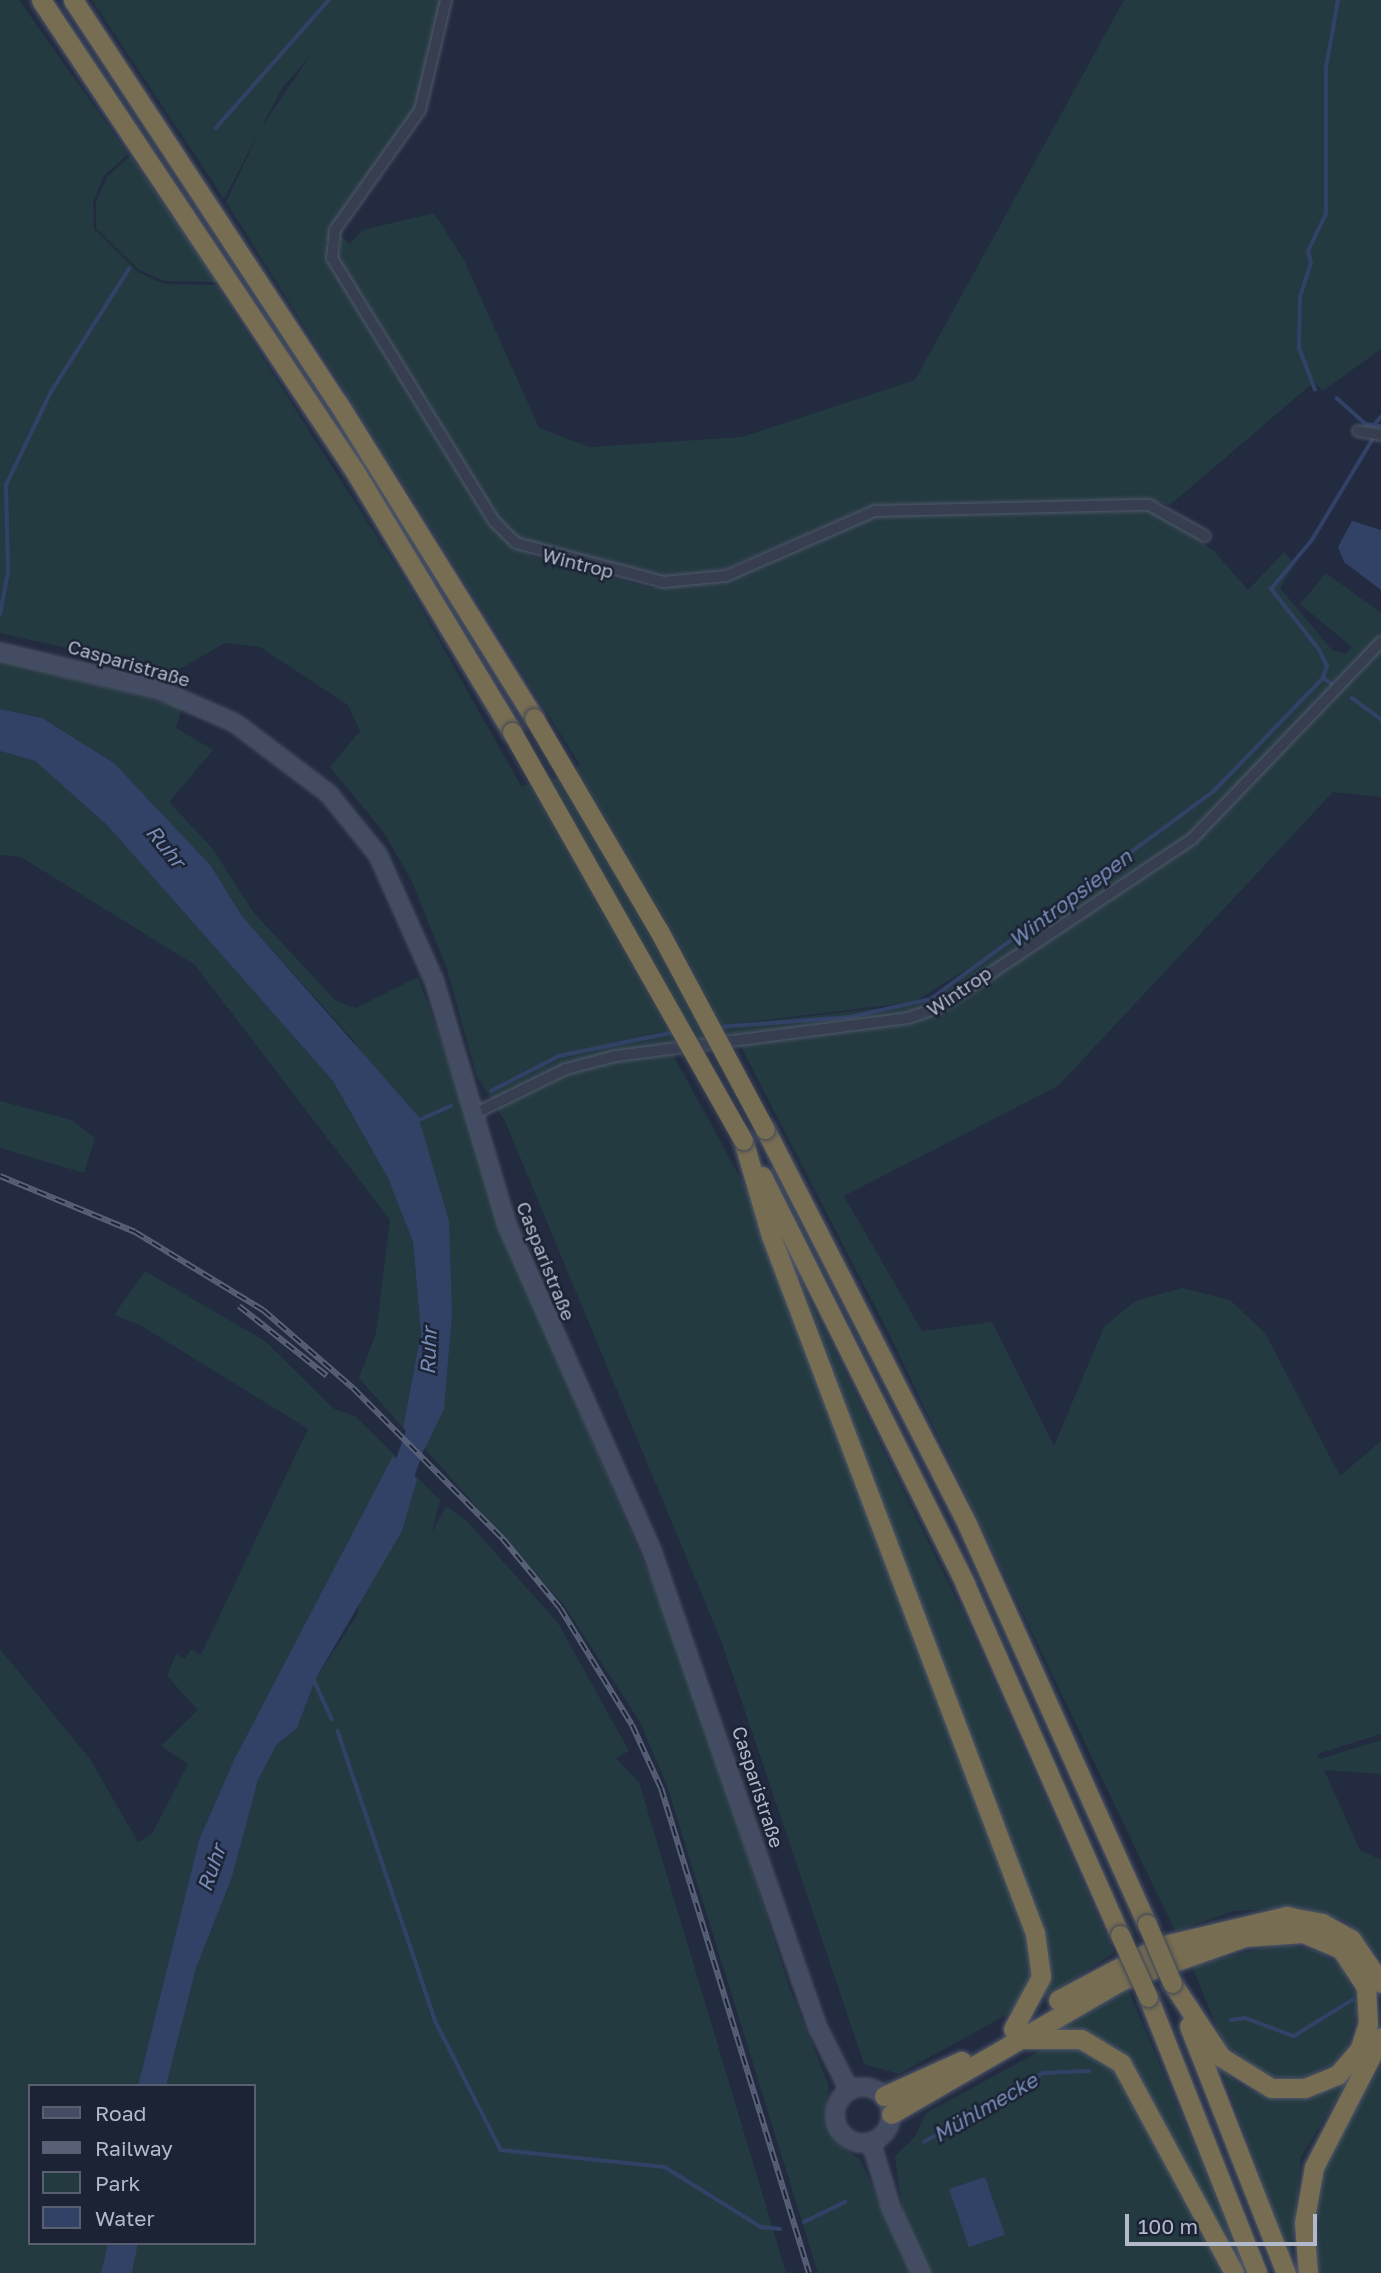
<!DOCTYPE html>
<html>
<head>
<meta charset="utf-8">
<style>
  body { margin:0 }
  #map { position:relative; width:1381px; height:2273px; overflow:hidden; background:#222b40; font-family:"Golos Text",sans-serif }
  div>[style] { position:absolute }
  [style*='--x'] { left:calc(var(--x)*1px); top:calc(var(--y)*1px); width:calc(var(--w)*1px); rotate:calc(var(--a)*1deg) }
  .green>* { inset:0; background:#243a41 }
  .water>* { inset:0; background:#324267; transform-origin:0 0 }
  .stream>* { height:3.5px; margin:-1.75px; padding:0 1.75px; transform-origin:1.75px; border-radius:1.75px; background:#324267 }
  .river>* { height:23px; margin:-11.5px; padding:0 11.5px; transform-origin:11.5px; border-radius:11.5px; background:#324267 }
  .roads { filter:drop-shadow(0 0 2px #51596b) drop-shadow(0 0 2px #51596b) }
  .minor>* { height:10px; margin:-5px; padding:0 5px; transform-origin:5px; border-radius:5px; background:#363e50 }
  .secondary>* { height:16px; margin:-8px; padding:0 8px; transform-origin:8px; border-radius:8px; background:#444c63 }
  .secondary>.ring { margin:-8px; padding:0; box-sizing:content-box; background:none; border:16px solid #444c63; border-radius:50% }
  .motorway>* { height:19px; margin:-9.5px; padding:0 9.5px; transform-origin:9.5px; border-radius:9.5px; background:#776d52 }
  .rail>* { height:6px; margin-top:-3px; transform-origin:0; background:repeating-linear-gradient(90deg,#1b2335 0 10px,#586177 0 20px); box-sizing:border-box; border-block:2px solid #586177 }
  .bridges { filter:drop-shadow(0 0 2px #3e4658) drop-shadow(0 0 2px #3e4658) }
  .motorway-bridge>* { height:19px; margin:-9.5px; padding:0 9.5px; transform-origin:9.5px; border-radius:9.5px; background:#776d52 }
  span { translate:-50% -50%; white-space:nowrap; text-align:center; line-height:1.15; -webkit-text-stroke:5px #1b2335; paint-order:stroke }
  .street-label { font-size:19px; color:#b2b9cb }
  .water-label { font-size:21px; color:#778bb5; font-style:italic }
  .legend { position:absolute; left:28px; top:2084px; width:228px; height:161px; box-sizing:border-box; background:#1b2335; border:2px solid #575f71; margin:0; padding:9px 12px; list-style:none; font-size:21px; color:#b2b9cb }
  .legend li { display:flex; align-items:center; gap:14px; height:35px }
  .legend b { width:35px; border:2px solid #575f71 }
  .scale { position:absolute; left:1125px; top:2214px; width:192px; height:32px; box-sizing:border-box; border:4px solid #b2b9cb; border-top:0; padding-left:9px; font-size:21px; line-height:24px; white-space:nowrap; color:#b2b9cb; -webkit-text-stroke:5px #1b2335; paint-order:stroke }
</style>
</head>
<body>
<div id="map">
  <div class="green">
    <div style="clip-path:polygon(evenodd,0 0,19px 0,128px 154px,104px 176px,93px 202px,94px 229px,138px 272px,164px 284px,216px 285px,409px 587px,521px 786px,562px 777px,580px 765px,226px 202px,261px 128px,310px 56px,282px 88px,224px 199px,92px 0,442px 0,418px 103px,325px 245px,340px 253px,340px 235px,350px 244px,363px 230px,434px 213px,464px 260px,539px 428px,590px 447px,742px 437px,915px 380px,1124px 0,1381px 0,1381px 349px,1323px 391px,1314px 382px,1170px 505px,1148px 500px,867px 508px,722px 570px,662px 580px,531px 544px,530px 556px,651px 588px,724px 581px,869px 515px,1147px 510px,1166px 515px,1214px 551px,1248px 590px,1284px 552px,1295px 564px,1280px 588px,1332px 650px,1346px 654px,1352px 647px,1300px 604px,1326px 573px,1381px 613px,1381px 797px,1333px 792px,1058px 1086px,844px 1196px,922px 1331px,992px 1322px,1054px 1446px,1104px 1327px,1135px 1301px,1182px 1288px,1230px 1300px,1265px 1333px,1340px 1476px,1381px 1441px,1381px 1734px,1317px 1754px,1320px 1759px,1381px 1740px,1381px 1774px,1324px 1770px,1360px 1850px,1381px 1860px,1381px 1959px,1345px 1921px,1300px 1908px,1234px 1911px,1175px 1931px,890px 1336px,740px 1045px,672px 1053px,747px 1190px,1033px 1947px,1037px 1969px,1030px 1991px,1010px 2013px,899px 2074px,864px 2064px,722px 1643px,505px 1121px,477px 1077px,447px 969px,411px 879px,382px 830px,330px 767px,360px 731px,348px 705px,260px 647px,225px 643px,174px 672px,0 633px,0 0,973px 965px,925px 1003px,592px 1041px,914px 1002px,973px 965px)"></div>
    <div style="clip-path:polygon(130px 156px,217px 282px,165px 281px,139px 270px,96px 228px,96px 202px,107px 177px)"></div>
    <div style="clip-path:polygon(0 660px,182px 707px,176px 728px,213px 750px,169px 802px,212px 848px,254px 913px,336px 1001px,356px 1008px,418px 977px,555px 1354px,686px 1661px,789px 1987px,829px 2086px,825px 2116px,839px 2145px,860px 2159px,911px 2273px,818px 2273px,667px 1786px,640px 1722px,563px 1604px,425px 1449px,444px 1409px,452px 1316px,449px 1270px,354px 1041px,242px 916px,211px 866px,114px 763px,42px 718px,0 709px)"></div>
    <div style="clip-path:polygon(0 751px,35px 761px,107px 825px,333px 1081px,388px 1178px,413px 1242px,421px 1333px,403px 1428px,359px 1378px,376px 1333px,390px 1220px,195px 965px,21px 857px,0 855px)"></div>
    <div style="clip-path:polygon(0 1101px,72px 1120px,95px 1138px,84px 1173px,0 1148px)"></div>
    <div style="clip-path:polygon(145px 1271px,265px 1341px,334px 1409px,355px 1416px,440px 1500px,432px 1532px,446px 1506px,467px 1521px,558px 1623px,629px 1751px,616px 1758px,639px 1782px,786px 2273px,132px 2273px,138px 2243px,254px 2243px,254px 2086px,166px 2086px,196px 1968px,232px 1877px,258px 1780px,277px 1744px,297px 1728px,316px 1678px,357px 1615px,394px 1456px,234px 1760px,199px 1840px,138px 2086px,30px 2086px,30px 2243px,108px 2243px,101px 2273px,0 2273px,0 1649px,90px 1759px,138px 1842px,152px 1834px,188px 1764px,161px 1746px,198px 1710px,167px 1676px,176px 1654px,185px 1659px,191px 1649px,201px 1655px,308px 1429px,140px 1325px,114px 1315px)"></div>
    <div style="clip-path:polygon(803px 1287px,967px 1621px,1114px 1953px,1039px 2001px,1048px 1954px)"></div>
    <div style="clip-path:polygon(1283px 1943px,1323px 1953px,1342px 1969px,1360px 2004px,1347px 2048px,1330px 2066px,1303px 2078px,1269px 2077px,1224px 2045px,1192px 1966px)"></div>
    <div style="clip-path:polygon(1127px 1987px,1199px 2157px,1247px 2273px,1241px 2273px,1141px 2081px,1047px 2031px)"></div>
    <div style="clip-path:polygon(1051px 2045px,1088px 2051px,1115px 2069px,1221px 2273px,929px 2273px,903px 2215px,895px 2156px,915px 2137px,926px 2113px)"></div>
    <div style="clip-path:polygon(1381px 2066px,1381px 2273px,1320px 2273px,1312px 2233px,1319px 2170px)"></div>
    <div style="clip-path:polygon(1221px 2068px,1242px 2087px,1272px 2097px,1314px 2097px,1351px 2076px,1301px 2157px,1291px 2261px)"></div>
  </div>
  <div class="water">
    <div style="clip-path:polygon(1352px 521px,1381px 530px,1381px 590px,1344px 562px,1338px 547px)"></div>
    <div style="clip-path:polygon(0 709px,42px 718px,114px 763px,211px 866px,242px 916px,418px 1116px,449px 1221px,452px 1316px,444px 1409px,425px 1449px,403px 1428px,421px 1333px,413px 1242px,388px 1178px,333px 1081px,107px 825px,35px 761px,0 751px)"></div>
    <div style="clip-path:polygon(393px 1456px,417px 1479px,402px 1531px,316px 1678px,297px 1728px,277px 1744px,258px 1780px,232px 1877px,196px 1968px,166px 2086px,138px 2086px,199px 1840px,234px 1760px)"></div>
    <div style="left:985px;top:2177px;width:61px;height:38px;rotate:71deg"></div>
    <div style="clip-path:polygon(108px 2243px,138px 2243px,132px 2273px,101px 2273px)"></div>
  </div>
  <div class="stream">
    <div style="--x:216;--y:128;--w:171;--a:-48.6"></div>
    <div style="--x:1315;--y:390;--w:45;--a:-110.9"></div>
    <div style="--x:1299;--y:348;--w:51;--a:-88.9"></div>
    <div style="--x:1300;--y:297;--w:35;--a:-72"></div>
    <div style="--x:1311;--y:264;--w:13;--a:-103"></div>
    <div style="--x:1308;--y:251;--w:41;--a:-64.1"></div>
    <div style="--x:1326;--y:214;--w:146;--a:-90"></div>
    <div style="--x:1326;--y:68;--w:69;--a:-80"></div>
    <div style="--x:1337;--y:398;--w:39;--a:42"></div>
    <div style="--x:1366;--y:424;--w:15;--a:8"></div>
    <div style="--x:1374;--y:425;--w:11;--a:-49"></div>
    <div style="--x:0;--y:615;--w:44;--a:-79.5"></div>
    <div style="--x:8;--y:572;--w:87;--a:-91.3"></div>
    <div style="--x:6;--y:485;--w:103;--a:-64.2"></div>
    <div style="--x:51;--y:392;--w:146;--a:-57.6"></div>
    <div style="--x:1323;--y:678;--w:13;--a:32"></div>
    <div style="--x:1352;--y:698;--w:36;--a:36"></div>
    <div style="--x:718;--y:1027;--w:132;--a:-4.3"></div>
    <div style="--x:850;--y:1017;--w:83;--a:-12.5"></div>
    <div style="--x:931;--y:999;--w:351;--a:-36.3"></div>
    <div style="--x:1214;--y:791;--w:157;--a:-46"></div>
    <div style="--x:1323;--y:678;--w:13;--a:-72"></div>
    <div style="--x:1327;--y:666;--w:18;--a:-117"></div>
    <div style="--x:1319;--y:650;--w:78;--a:-128.2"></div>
    <div style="--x:1271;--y:589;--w:64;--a:-50.1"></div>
    <div style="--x:1312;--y:540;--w:117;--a:-59"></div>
    <div style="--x:491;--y:1091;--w:76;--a:-27.2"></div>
    <div style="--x:559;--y:1056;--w:118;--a:-11.7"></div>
    <div style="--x:417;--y:1121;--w:37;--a:-24"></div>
    <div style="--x:314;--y:1680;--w:43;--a:65.2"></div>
    <div style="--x:338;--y:1731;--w:307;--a:71.4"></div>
    <div style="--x:436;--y:2022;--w:144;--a:63.1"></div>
    <div style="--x:501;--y:2150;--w:165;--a:5.9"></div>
    <div style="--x:665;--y:2167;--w:113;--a:32"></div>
    <div style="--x:761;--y:2227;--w:19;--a:6"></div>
    <div style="--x:1231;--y:2020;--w:14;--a:-8"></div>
    <div style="--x:1245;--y:2018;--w:52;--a:20.2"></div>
    <div style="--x:1294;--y:2036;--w:68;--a:-31.8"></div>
    <div style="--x:924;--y:2142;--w:138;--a:-30.1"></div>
    <div style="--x:1043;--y:2073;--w:46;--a:-2.5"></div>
    <div style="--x:804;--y:2222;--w:46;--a:-26"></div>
  </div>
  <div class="river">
    <div style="--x:395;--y:1495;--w:88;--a:-70.7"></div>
  </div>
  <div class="roads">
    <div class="minor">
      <div style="--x:446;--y:0;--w:113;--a:103.3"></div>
      <div style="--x:420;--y:110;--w:147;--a:125.3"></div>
      <div style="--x:335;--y:230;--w:28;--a:96"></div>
      <div style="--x:332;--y:258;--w:309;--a:58.4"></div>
      <div style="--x:494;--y:521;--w:31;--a:45"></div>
      <div style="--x:516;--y:543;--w:153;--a:14.8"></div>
      <div style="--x:664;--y:582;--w:62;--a:-5.5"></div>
      <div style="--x:726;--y:576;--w:163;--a:-23.6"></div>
      <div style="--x:875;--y:511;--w:274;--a:-1.3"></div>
      <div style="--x:1149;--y:505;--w:64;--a:29"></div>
      <div style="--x:1358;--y:431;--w:23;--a:10"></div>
      <div style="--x:472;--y:1115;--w:105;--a:-26.1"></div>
      <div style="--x:566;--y:1069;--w:52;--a:-14.6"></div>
      <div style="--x:616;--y:1056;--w:294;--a:-7.4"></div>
      <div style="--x:908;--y:1018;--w:34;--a:-19"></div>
      <div style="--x:940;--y:1007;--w:303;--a:-33.7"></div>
      <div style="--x:1192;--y:839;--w:273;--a:-46.2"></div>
    </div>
    <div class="secondary">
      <div style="--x:0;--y:652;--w:164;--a:13.4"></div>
      <div style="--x:160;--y:690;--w:82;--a:23.7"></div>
      <div style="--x:235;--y:723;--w:116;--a:37"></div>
      <div style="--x:328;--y:793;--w:80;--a:51.1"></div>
      <div style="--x:378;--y:855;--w:137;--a:65.9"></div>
      <div style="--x:434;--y:980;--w:256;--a:73.4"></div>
      <div style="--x:507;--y:1225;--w:357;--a:66"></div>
      <div style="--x:652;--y:1551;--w:503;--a:70.84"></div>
      <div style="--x:817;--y:2026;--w:72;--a:63.4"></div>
      <div class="ring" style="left:835px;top:2087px;width:40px;height:40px"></div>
      <div style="--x:871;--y:2142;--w:69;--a:73.1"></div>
      <div style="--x:891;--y:2208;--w:72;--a:65.2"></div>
    </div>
    <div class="motorway">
      <div style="--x:41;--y:0;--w:565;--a:56.34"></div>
      <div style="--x:354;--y:470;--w:306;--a:58.9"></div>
      <div style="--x:73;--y:0;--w:482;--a:56.7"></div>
      <div style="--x:338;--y:403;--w:371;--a:58.1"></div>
      <div style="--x:765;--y:1129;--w:444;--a:62.9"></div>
      <div style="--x:967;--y:1524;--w:439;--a:65.8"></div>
      <div style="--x:743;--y:1140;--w:100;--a:73.7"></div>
      <div style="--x:771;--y:1236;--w:745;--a:69.26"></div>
      <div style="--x:1035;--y:1933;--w:44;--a:82.2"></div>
      <div style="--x:1041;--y:1977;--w:59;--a:118.3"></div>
      <div style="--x:762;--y:1176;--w:456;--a:63.5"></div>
      <div style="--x:965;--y:1584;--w:384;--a:66.2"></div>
      <div style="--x:1148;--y:1997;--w:297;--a:68.4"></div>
      <div style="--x:1058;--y:2000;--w:115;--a:-27.9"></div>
      <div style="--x:1160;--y:1946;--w:130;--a:-13.4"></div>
      <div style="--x:1286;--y:1916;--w:37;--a:11"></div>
      <div style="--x:1322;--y:1923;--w:33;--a:29"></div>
      <div style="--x:1351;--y:1939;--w:53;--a:55.7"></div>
      <div style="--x:1189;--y:2026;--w:265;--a:68.6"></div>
      <div style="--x:1023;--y:2039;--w:58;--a:0"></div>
      <div style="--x:1081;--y:2039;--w:47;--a:31"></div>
      <div style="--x:1121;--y:2063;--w:238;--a:61.7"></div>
      <div style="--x:884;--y:2096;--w:85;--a:-24.4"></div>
      <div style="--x:891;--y:2114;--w:265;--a:-30.1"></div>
      <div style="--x:1120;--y:1981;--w:133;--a:-19.4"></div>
      <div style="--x:1245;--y:1937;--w:58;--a:-3.9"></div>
      <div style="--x:1303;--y:1933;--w:41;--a:22.8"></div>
      <div style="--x:1341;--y:1949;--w:45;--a:56.7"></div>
      <div style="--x:1366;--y:1987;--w:36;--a:87"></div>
      <div style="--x:1368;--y:2023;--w:28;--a:108"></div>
      <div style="--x:1359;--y:2050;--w:33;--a:131"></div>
      <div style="--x:1337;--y:2075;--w:35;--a:158"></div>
      <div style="--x:1304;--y:2088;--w:33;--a:180"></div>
      <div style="--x:1271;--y:2088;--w:59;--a:-148.2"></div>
      <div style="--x:1221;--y:2057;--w:89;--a:-123.5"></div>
      <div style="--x:1308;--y:2273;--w:50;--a:-94.6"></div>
      <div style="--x:1304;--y:2223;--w:57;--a:-79.9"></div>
      <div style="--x:1314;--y:2167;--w:146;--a:-62.7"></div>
    </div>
  </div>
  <div class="rail">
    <div style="--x:0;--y:1176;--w:146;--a:22.5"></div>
    <div style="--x:135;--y:1232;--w:150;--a:31.4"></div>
    <div style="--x:263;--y:1310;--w:119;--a:40.9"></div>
    <div style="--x:353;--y:1388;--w:213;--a:45.2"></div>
    <div style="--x:503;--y:1539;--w:89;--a:50.4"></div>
    <div style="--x:560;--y:1608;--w:137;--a:58.4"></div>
    <div style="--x:632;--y:1725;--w:69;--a:65.3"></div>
    <div style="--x:661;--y:1788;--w:507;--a:73.03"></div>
    <div style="--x:239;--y:1306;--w:112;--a:38.5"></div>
  </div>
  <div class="bridges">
    <div class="motorway-bridge">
      <div style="--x:534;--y:718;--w:245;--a:59.6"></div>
      <div style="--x:658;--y:929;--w:227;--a:61.9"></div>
      <div style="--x:512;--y:732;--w:469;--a:60.5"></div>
      <div style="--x:1147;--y:1924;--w:64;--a:67"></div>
      <div style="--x:1120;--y:1935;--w:68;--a:65.7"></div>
    </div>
  </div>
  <div class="street-label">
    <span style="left:578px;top:563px;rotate:14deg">Wintrop</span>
    <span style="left:129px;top:663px;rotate:16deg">Casparistraße</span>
    <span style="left:959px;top:991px;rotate:-34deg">Wintrop</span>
    <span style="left:546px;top:1261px;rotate:68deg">Casparistraße</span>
    <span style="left:758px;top:1787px;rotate:72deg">Casparistraße</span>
  </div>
  <div class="water-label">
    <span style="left:166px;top:846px;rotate:51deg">Ruhr</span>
    <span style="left:1070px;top:898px;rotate:-37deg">Wintropsiepen</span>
    <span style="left:428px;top:1351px;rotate:-88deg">Ruhr</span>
    <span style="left:211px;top:1868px;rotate:-71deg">Ruhr</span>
    <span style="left:985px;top:2107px;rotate:-30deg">Mühlmecke</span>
  </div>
  <ul class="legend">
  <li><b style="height:9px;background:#444c63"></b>Road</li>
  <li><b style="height:9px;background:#586177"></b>Railway</li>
  <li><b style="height:19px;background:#243a41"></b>Park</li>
  <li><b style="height:19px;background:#324267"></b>Water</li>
  </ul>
  <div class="scale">100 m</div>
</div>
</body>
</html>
